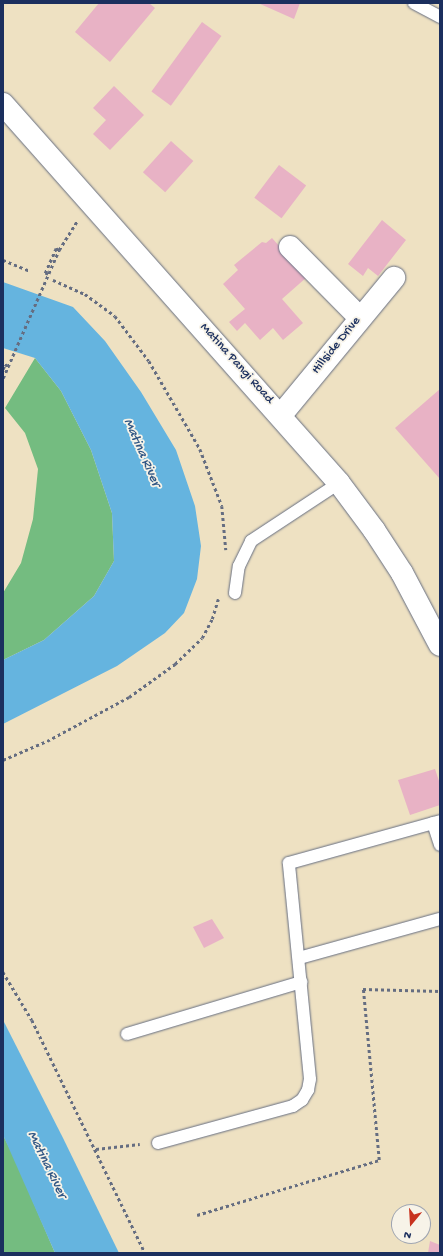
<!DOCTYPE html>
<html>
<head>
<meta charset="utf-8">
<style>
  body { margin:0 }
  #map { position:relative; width:443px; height:1256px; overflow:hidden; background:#eee1c2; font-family:"Gochi Hand",sans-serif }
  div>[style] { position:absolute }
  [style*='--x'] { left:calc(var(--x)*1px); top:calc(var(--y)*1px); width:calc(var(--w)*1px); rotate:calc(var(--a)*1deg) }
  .forest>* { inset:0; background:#74bc80 }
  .water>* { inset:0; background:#65b4df }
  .building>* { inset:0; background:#e8b2c5; transform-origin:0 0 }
  .path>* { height:2.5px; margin-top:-1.25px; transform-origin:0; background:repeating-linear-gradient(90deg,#656d81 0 3px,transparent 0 6px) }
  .roads { filter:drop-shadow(0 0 1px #656d81) drop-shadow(0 0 1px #656d81) }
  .service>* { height:12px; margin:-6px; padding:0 6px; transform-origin:6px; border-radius:6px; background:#fff }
  .minor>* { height:22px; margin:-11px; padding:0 11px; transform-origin:11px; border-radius:11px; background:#fff }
  .tertiary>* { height:22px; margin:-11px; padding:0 11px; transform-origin:11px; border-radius:11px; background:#fff }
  span { translate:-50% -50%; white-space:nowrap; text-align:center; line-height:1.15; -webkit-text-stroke:3.5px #f7f3e8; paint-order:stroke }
  .street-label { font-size:13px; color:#1b2f5e }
  .water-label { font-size:14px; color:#315785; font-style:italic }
  .frame { position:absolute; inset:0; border:4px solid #1b2f5e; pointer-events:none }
  .north { position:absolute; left:391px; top:1204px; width:40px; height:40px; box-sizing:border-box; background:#f7f3e8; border:1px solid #9fa5b1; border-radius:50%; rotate:198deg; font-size:11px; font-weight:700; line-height:16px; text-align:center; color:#1b2f5e }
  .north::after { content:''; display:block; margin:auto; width:14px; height:18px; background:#c8321e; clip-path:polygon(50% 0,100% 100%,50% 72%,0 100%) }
</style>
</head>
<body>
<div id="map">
  <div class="forest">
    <div style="clip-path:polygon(35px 358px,61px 391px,91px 450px,112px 513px,114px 561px,94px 596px,44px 640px,3px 660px,3px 593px,21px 563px,33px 519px,38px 469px,25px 433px,5px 408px)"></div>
    <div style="clip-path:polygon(3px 1135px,14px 1157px,55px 1253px,3px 1253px)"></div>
  </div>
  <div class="water">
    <div style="clip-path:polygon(3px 282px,73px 307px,105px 341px,141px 392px,176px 450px,195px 506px,201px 546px,197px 579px,184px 613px,165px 633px,117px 666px,3px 724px,3px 660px,44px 640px,94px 596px,114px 561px,112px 513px,91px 450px,61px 391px,35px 358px,3px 348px)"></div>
    <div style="clip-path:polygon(3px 1020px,63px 1138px,119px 1253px,55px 1253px,3px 1135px)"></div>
  </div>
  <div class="building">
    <div style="clip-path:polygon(99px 3px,149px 3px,155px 8px,110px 62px,75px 32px)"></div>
    <div style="clip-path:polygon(258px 3px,300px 3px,294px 19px)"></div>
    <div style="left:202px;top:22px;width:24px;height:86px;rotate:36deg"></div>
    <div style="clip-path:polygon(114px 86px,144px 115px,110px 150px,93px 134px,106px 120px,93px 108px)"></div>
    <div style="left:171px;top:141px;width:30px;height:42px;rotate:42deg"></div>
    <div style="left:279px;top:165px;width:34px;height:41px;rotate:37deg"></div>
    <div style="clip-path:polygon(382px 220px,406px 240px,378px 276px,368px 268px,363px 276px,348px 264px)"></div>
    <div style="clip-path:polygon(272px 238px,307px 277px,282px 299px,303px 323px,283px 340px,273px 328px,260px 340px,245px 323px,237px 331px,229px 322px,245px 309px,223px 284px,238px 270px,234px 265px,262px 242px,266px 243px)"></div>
    <div style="clip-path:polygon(440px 389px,440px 479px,395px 428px)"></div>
    <div style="clip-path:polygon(435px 769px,440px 784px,440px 805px,410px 815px,398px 780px)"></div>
    <div style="clip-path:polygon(212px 919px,224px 938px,204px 948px,193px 927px)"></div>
    <div style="clip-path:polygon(430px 1241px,440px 1245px,440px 1253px,428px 1253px)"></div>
  </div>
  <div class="path">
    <div style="--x:3;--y:260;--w:29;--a:22"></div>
    <div style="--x:48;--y:274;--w:3;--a:-162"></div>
    <div style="--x:45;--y:273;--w:27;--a:-66"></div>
    <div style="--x:56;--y:248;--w:4;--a:34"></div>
    <div style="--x:53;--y:280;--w:35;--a:24"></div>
    <div style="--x:85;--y:294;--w:37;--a:36"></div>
    <div style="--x:115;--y:316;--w:56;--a:52.9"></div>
    <div style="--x:149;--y:361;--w:102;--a:59.9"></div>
    <div style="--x:200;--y:449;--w:61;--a:68.9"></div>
    <div style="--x:222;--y:506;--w:44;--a:84.8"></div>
    <div style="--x:3;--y:369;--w:5;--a:-68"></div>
    <div style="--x:5;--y:364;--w:4;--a:34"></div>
    <div style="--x:3;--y:378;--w:140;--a:-66.4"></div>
    <div style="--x:59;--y:250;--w:34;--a:-58"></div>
    <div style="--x:3;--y:760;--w:48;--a:-23.4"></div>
    <div style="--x:47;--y:741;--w:93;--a:-28.2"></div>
    <div style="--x:129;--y:697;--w:57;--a:-35.7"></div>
    <div style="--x:175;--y:664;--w:37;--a:-44"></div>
    <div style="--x:202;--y:638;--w:21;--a:-62"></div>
    <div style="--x:212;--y:619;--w:21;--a:-73"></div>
    <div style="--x:3;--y:972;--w:56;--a:58.9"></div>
    <div style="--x:32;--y:1020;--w:259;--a:64.1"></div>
    <div style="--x:96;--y:1149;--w:44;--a:-6.5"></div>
    <div style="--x:197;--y:1215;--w:190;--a:-16.8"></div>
    <div style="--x:379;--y:1160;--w:172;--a:-95.3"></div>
    <div style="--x:363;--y:989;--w:77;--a:1.5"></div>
  </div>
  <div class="roads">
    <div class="service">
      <div style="--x:414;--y:3;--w:30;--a:28"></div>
      <div style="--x:235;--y:593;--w:27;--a:-82"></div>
      <div style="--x:239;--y:566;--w:28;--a:-64"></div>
      <div style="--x:251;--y:541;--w:105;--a:-33.4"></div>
      <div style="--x:433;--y:823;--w:23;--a:72"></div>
      <div style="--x:299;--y:958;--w:146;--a:-15.5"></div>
      <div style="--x:127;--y:1034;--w:182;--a:-16.6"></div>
      <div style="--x:158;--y:1143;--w:140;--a:-15.3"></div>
      <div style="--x:293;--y:1106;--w:11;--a:-34"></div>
      <div style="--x:302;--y:1100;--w:12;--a:-59"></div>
      <div style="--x:308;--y:1090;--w:11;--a:-80"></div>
      <div style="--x:310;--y:1079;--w:217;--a:-95.6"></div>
      <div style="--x:289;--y:863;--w:157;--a:-15.5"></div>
    </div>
    <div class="minor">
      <div style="--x:290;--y:247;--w:98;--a:45.4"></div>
      <div style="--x:281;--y:415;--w:178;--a:-50.5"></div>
    </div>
    <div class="tertiary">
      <div style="--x:3;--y:104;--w:506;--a:48.44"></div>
      <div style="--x:339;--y:483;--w:59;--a:53.3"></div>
      <div style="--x:374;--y:530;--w:51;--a:56.9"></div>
      <div style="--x:402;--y:573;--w:81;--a:62.2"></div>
    </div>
  </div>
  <div class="street-label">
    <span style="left:337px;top:346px;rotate:-51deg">Hillside Drive</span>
    <span style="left:236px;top:364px;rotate:48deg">Matina Pangi Road</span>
  </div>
  <div class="water-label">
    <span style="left:141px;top:453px;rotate:66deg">Matina River</span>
    <span style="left:46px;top:1165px;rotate:64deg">Matina River</span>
  </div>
  <div class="frame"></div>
  <div class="north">N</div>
</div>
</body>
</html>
